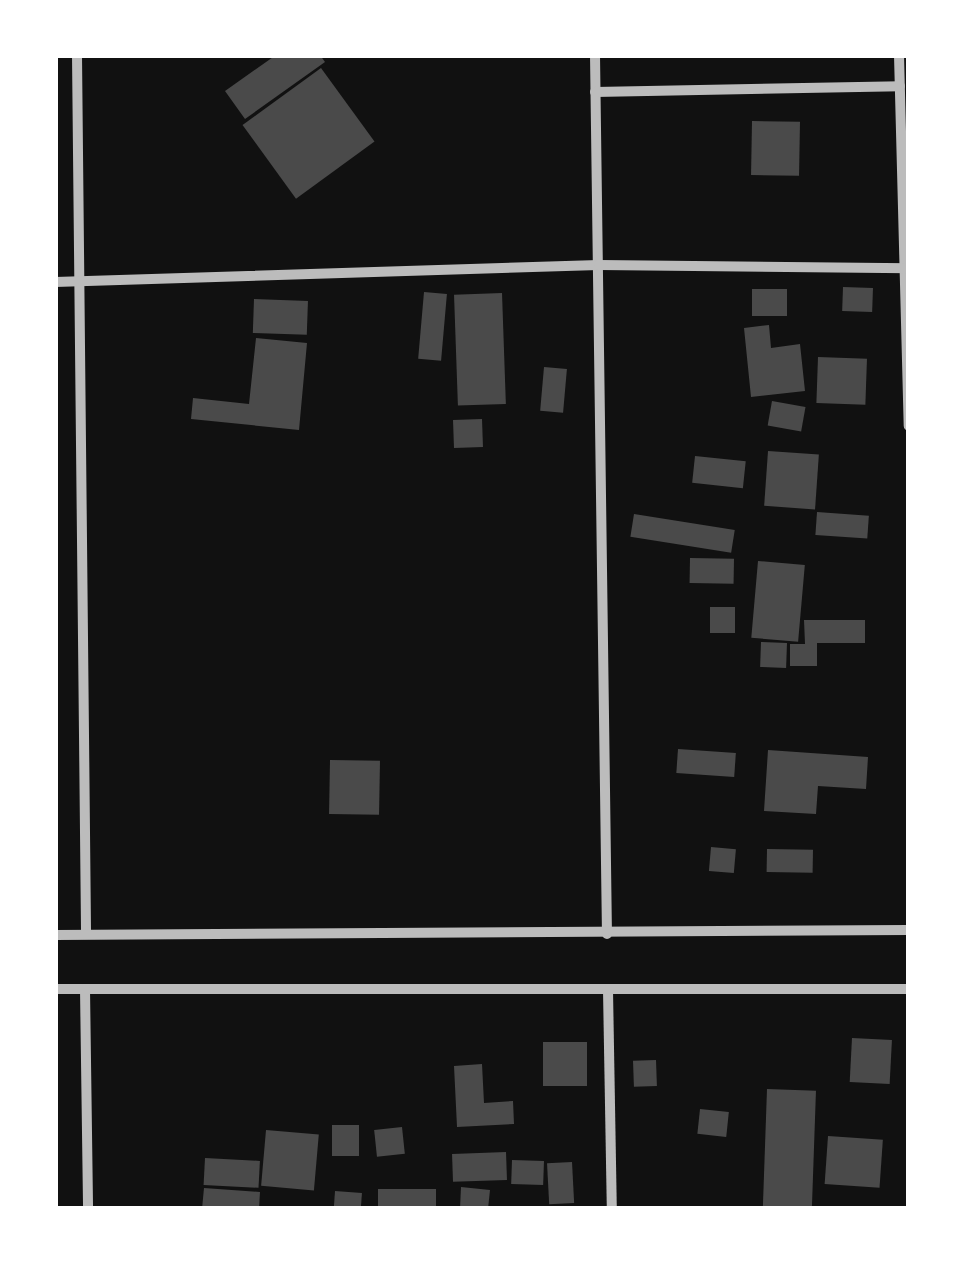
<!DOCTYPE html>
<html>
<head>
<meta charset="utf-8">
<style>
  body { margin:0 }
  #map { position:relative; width:964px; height:1264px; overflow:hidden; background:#111; font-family:Manrope,sans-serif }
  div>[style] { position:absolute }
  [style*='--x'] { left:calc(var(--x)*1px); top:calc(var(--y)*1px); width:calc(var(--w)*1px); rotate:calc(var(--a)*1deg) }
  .building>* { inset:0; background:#4a4a4a; transform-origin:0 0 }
  .minor>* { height:10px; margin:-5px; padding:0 5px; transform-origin:5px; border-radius:5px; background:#bcbcbc }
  span { translate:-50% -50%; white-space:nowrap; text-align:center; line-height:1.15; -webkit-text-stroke:10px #fff; paint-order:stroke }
  .frame { position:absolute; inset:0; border:58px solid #fff; pointer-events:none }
</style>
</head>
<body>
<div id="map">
  <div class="building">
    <div style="clip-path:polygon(276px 55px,320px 55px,325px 62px,245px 119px,225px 91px)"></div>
    <div style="left:321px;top:68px;width:91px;height:97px;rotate:54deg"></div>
    <div style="left:752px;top:121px;width:48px;height:54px;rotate:1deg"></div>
    <div style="left:843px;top:287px;width:30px;height:24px;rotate:2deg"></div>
    <div style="left:787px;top:289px;width:27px;height:35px;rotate:90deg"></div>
    <div style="left:424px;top:292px;width:23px;height:67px;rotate:5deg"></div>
    <div style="left:502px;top:293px;width:111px;height:48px;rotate:88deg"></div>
    <div style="left:254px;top:299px;width:54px;height:34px;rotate:2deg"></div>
    <div style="clip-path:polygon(769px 325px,771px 348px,800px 344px,805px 391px,751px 397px,744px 328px)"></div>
    <div style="clip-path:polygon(256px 338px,307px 343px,299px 430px,191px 419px,193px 398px,249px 404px)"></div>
    <div style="left:818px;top:357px;width:49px;height:46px;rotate:2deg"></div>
    <div style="left:544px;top:367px;width:23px;height:44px;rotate:5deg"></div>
    <div style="left:772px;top:401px;width:34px;height:25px;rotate:10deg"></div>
    <div style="left:482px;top:419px;width:28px;height:29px;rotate:88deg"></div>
    <div style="left:768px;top:451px;width:51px;height:55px;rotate:4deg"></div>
    <div style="left:695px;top:456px;width:51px;height:27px;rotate:6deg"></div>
    <div style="left:817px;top:512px;width:52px;height:23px;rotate:4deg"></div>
    <div style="left:634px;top:514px;width:102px;height:23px;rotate:9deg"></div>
    <div style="left:690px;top:558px;width:44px;height:25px;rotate:1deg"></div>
    <div style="left:758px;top:561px;width:47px;height:77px;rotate:5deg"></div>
    <div style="left:710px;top:607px;width:25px;height:26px"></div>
    <div style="clip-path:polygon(804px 620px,865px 620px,865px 643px,817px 643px,817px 666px,790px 666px,790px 644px,805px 644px)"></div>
    <div style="left:761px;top:642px;width:26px;height:25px;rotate:2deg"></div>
    <div style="left:678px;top:749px;width:58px;height:24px;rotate:4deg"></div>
    <div style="clip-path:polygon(768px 750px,868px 757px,866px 789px,818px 786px,816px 814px,764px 811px)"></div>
    <div style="left:330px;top:760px;width:50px;height:54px;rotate:1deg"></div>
    <div style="left:711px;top:847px;width:25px;height:24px;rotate:5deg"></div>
    <div style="left:767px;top:849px;width:46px;height:23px;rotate:1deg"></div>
    <div style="left:852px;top:1038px;width:40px;height:44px;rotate:3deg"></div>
    <div style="left:543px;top:1042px;width:44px;height:44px"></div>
    <div style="left:656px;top:1060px;width:26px;height:23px;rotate:88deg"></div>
    <div style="clip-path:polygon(482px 1064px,484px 1103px,513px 1101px,514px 1124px,457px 1127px,454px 1066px)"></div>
    <div style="left:767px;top:1089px;width:49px;height:120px;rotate:2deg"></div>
    <div style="left:700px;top:1109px;width:29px;height:25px;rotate:6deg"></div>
    <div style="left:332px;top:1125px;width:27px;height:31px"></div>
    <div style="left:402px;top:1127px;width:27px;height:28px;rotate:84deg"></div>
    <div style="left:266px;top:1130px;width:53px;height:56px;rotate:5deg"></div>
    <div style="left:828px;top:1136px;width:55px;height:48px;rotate:4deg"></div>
    <div style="left:506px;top:1152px;width:28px;height:54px;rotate:88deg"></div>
    <div style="left:205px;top:1158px;width:55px;height:27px;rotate:3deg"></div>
    <div style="left:512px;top:1160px;width:32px;height:24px;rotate:2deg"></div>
    <div style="left:572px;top:1162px;width:41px;height:25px;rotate:87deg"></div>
    <div style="clip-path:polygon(461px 1187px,490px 1190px,488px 1209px,460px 1209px)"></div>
    <div style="clip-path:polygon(204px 1188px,260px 1192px,259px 1209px,202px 1209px)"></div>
    <div style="left:436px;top:1189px;width:20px;height:58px;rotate:90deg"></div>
    <div style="left:335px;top:1191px;width:27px;height:18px;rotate:4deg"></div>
  </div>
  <div class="minor">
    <div style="--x:77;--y:55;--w:879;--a:89.41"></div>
    <div style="--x:595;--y:55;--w:879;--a:89.22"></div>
    <div style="--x:899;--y:55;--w:371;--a:88.5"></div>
    <div style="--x:595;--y:92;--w:305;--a:-1.1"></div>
    <div style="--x:55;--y:282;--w:544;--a:-1.79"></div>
    <div style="--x:599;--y:265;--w:310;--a:0.6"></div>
    <div style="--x:55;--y:935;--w:854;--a:-0.34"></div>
    <div style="--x:55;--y:989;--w:854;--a:0"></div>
    <div style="--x:85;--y:989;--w:220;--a:89.2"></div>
    <div style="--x:608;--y:990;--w:219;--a:89"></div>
  </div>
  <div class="frame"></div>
</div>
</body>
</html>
